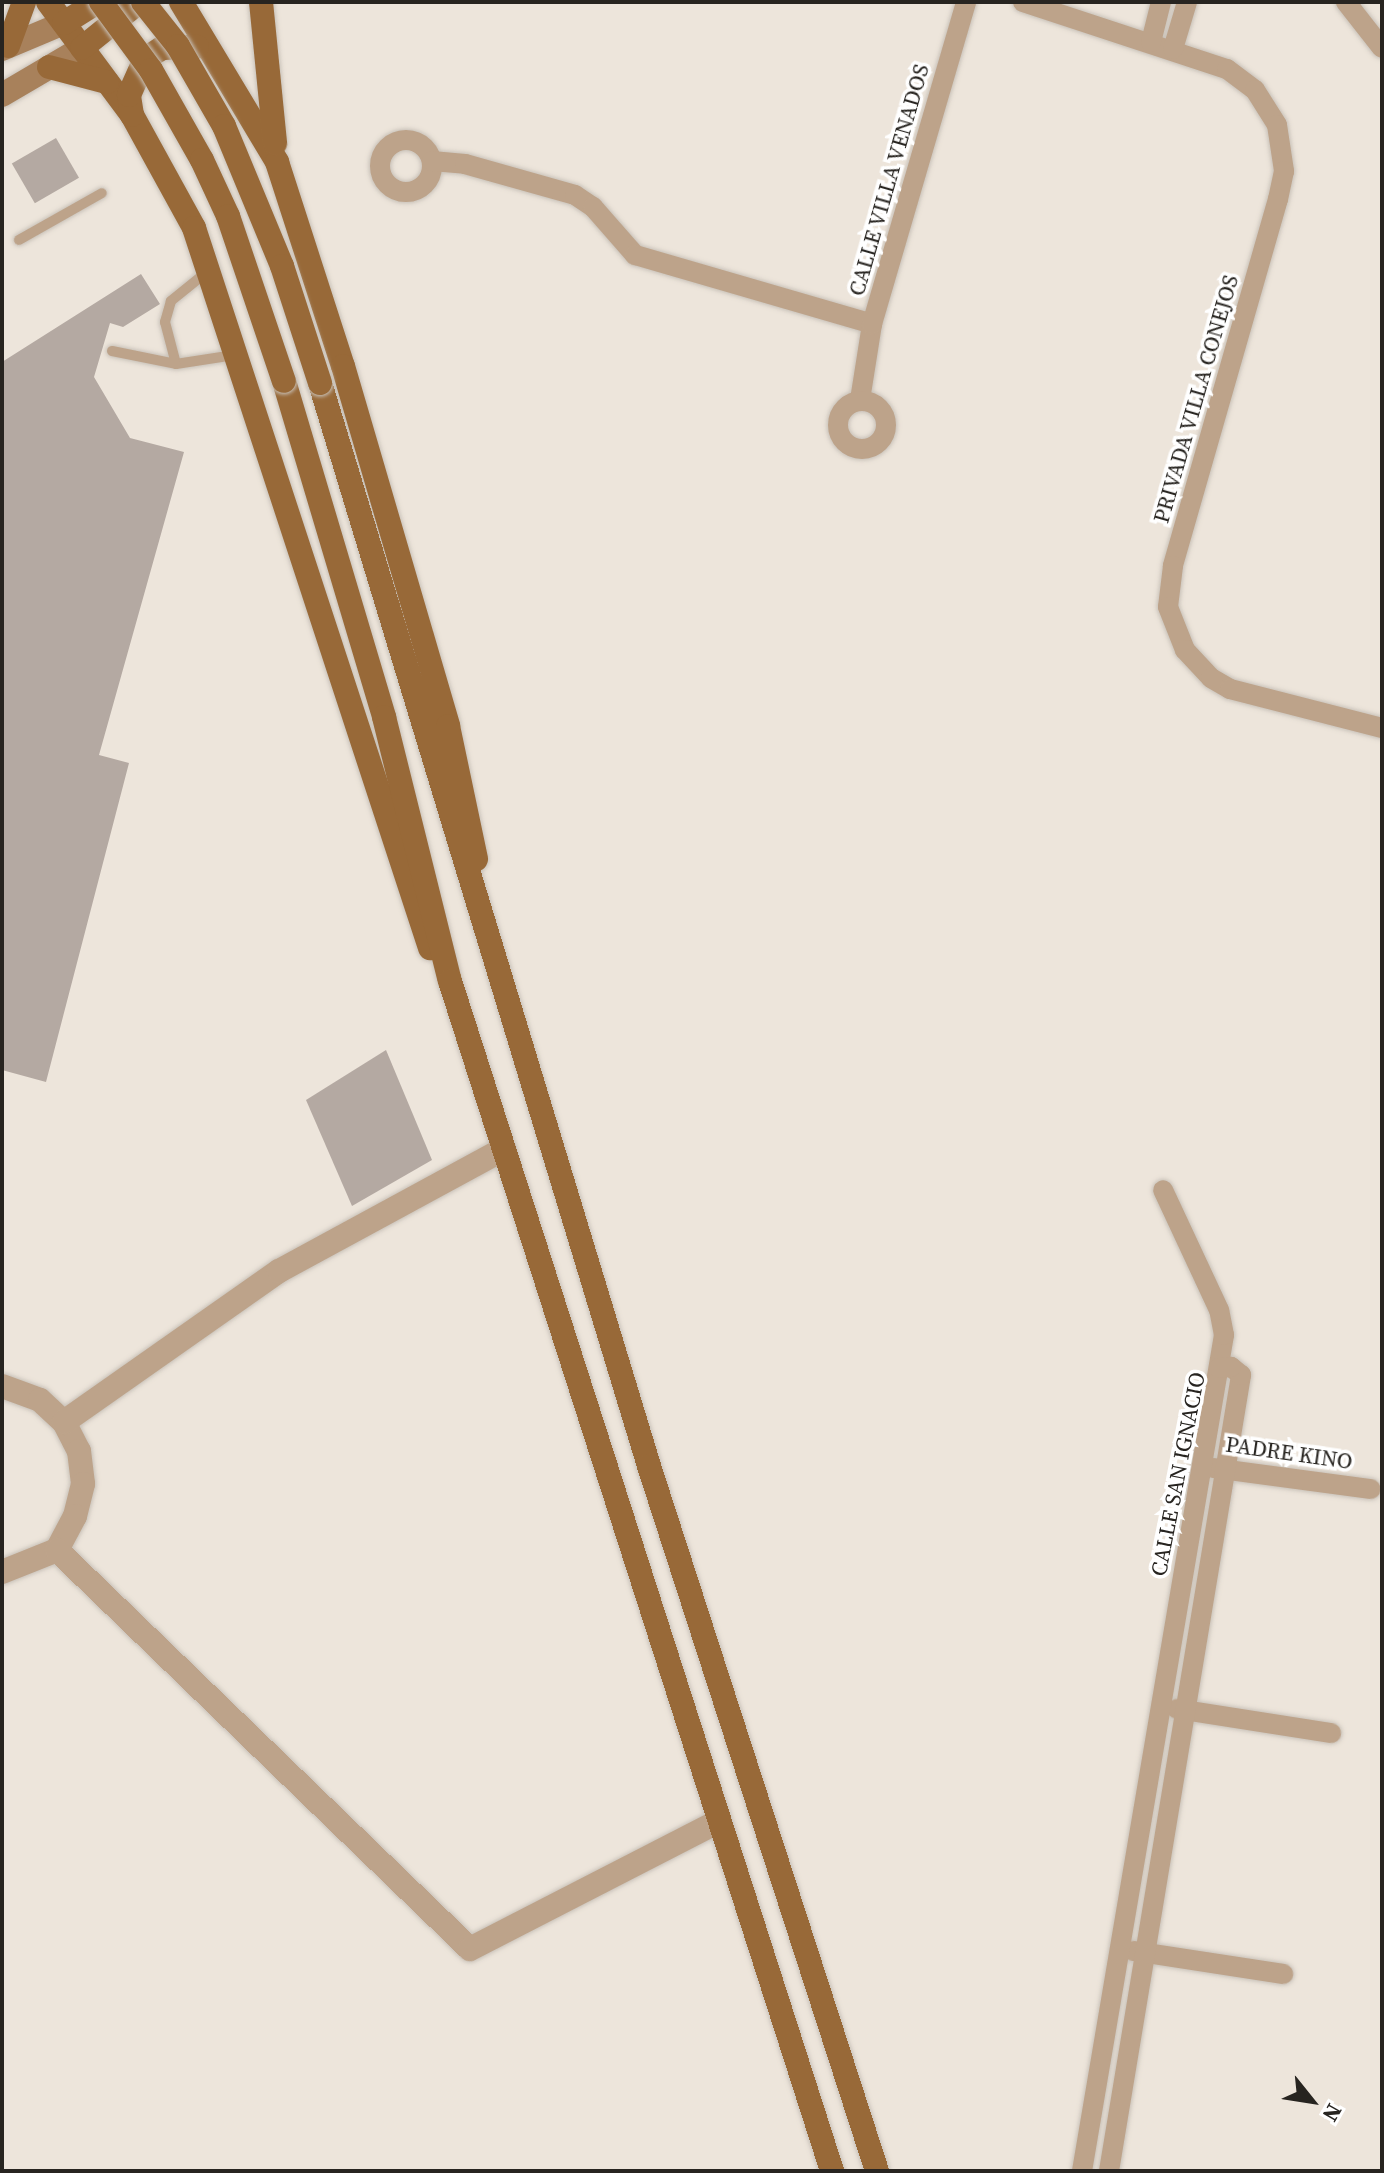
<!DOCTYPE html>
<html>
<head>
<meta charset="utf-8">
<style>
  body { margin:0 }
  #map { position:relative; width:1384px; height:2173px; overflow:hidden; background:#ede5db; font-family:"Source Serif 4",serif }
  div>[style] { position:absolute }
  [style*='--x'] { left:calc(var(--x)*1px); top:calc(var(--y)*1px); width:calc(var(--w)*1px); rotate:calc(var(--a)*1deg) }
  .building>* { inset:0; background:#b4a9a2; transform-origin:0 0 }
  .roads { filter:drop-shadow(0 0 2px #c9c2b9) drop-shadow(0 0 2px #c9c2b9) }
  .service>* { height:10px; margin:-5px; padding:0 5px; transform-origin:5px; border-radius:5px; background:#bda38a }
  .minor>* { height:20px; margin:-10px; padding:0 10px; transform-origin:10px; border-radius:10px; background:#bda38a }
  .minor>.ring { margin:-10px; padding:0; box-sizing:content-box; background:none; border:20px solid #bda38a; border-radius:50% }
  .tertiary>* { height:24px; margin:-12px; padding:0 12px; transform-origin:12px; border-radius:12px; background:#bda38a }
  .secondary>* { height:24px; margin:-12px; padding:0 12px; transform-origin:12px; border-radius:12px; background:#a8815b }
  .primary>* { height:24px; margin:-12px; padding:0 12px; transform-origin:12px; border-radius:12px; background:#986938 }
  .bridges { filter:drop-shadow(0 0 2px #c9c2b9) drop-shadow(0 0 2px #c9c2b9) }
  .primary-bridge>* { height:24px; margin:-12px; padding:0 12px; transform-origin:12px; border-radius:12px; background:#986938 }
  span { translate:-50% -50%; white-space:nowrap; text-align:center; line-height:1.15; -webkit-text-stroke:7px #fff; paint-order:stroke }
  .street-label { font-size:22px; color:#272420 }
  .frame { position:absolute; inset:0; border:4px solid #272420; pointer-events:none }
  .north { position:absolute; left:1272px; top:2061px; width:80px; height:80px; -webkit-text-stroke:6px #fff; paint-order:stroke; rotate:120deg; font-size:22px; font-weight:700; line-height:32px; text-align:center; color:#272420 }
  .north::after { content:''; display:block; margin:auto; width:28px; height:36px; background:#272420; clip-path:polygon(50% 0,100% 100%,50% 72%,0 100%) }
</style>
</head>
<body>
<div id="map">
  <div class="building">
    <div style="left:56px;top:138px;width:46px;height:51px;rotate:60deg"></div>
    <div style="clip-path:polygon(141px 274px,160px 304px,123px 327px,110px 323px,94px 377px,130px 438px,184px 452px,99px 755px,129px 763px,46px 1082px,2px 1070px,2px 362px)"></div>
    <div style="clip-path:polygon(386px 1050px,432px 1160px,352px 1206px,306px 1100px)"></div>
  </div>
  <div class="roads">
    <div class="service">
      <div style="--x:19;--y:240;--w:95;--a:-29.5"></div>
      <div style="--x:208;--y:271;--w:48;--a:141"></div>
      <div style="--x:171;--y:301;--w:22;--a:106"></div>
      <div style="--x:165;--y:322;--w:43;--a:75.3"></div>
      <div style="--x:176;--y:364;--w:59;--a:-8.8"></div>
      <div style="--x:112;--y:351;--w:65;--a:11.5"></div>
    </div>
    <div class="minor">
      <div style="--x:1023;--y:2;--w:215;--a:18.2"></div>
      <div style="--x:1227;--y:69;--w:35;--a:37"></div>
      <div style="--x:1255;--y:90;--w:41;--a:57.8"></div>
      <div style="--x:1277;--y:125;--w:47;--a:81.3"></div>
      <div style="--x:1284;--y:171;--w:29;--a:102"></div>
      <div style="--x:1278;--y:199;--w:382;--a:106"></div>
      <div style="--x:1173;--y:566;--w:41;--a:97"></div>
      <div style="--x:1168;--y:607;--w:46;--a:68.4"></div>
      <div style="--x:1185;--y:650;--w:38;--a:47"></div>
      <div style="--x:1211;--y:678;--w:22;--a:30"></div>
      <div style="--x:1230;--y:689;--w:157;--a:14.4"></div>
      <div style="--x:1346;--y:2;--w:58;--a:52"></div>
      <div style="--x:1151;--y:42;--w:41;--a:-76"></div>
      <div style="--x:1173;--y:49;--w:49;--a:-73.4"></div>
      <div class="ring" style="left:380px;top:140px;width:32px;height:32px"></div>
      <div style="--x:432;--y:161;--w:33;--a:5"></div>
      <div style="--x:465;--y:164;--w:114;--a:15.7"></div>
      <div style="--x:575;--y:195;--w:22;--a:34"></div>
      <div style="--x:593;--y:207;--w:64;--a:48.8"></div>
      <div style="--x:635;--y:255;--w:247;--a:16.2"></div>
      <div style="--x:860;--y:400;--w:77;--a:-81"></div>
      <div style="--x:872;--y:324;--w:335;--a:-73.7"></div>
      <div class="ring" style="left:838px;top:401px;width:28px;height:28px"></div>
      <div style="--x:1213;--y:1468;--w:159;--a:7.6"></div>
      <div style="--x:1177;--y:1709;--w:156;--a:8.9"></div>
      <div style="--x:1133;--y:1951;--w:152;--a:8.7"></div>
      <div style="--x:1082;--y:2171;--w:848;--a:-80.36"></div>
      <div style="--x:1224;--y:1335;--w:25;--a:-101"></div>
      <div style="--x:1219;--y:1310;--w:132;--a:-115"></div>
      <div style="--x:1109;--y:2171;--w:807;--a:-80.58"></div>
      <div style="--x:1241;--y:1375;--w:13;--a:-141"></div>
      <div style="--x:1231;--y:1367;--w:12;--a:175"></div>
    </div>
    <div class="tertiary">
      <div style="--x:2;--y:1386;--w:40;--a:20.2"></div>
      <div style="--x:40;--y:1400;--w:33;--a:43"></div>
      <div style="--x:64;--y:1422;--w:33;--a:63"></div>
      <div style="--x:79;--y:1451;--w:33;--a:83"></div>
      <div style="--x:83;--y:1484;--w:33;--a:104"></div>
      <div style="--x:75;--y:1516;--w:38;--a:118"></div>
      <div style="--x:57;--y:1550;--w:59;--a:158.2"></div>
      <div style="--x:64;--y:1422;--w:263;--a:-35.1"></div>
      <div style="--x:279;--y:1271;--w:256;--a:-28.5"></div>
      <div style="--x:57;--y:1550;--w:574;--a:44.01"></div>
      <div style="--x:470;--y:1949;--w:280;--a:-27.2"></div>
    </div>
    <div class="secondary">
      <div style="--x:2;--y:49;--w:67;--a:-22.8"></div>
      <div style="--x:2;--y:95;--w:93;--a:-30.4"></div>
    </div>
    <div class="primary">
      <div style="--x:48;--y:2;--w:141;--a:53.4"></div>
      <div style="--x:132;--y:115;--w:129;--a:61.2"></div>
      <div style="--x:194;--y:228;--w:758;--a:71.85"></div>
      <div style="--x:181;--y:2;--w:187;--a:59"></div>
      <div style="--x:277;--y:162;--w:214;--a:72.1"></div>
      <div style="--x:343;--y:366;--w:375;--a:73.7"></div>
      <div style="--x:448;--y:726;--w:136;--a:78.1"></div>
      <div style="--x:261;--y:2;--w:142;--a:84.3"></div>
      <div style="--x:64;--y:23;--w:40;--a:-32"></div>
      <div style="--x:8;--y:46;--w:47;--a:-70"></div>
      <div style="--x:82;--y:48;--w:73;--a:-38.9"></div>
      <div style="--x:49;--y:67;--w:60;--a:14.5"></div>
      <div style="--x:132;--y:115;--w:20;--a:-99"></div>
      <div style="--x:129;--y:95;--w:39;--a:-66"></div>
      <div style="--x:145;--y:59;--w:20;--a:-33"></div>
      <div style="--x:162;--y:48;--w:35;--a:-2"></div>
      <div style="--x:284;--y:381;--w:351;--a:73.4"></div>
      <div style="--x:384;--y:717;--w:272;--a:76"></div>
      <div style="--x:450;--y:981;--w:1250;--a:72.2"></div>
      <div style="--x:320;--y:383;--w:1132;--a:73.1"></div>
      <div style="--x:649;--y:1466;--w:741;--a:72.08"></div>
    </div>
  </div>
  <div class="bridges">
    <div class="primary-bridge">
      <div style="--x:101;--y:2;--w:84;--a:53.7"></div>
      <div style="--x:151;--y:70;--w:103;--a:60.5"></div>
      <div style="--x:202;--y:160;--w:62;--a:65.1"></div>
      <div style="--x:228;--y:216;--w:174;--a:71.3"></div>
      <div style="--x:143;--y:2;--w:56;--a:51.5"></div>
      <div style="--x:178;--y:46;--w:92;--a:60.1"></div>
      <div style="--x:224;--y:126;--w:152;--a:67.5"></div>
      <div style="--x:282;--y:266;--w:123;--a:72"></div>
    </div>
  </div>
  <div class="street-label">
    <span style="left:889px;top:180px;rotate:-74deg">CALLE VILLA VENADOS</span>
    <span style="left:1196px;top:399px;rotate:-74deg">PRIVADA VILLA CONEJOS</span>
    <span style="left:1289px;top:1453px;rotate:8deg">PADRE KINO</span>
    <span style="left:1178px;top:1474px;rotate:-79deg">CALLE SAN IGNACIO</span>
  </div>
  <div class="frame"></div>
  <div class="north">N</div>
</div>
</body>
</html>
